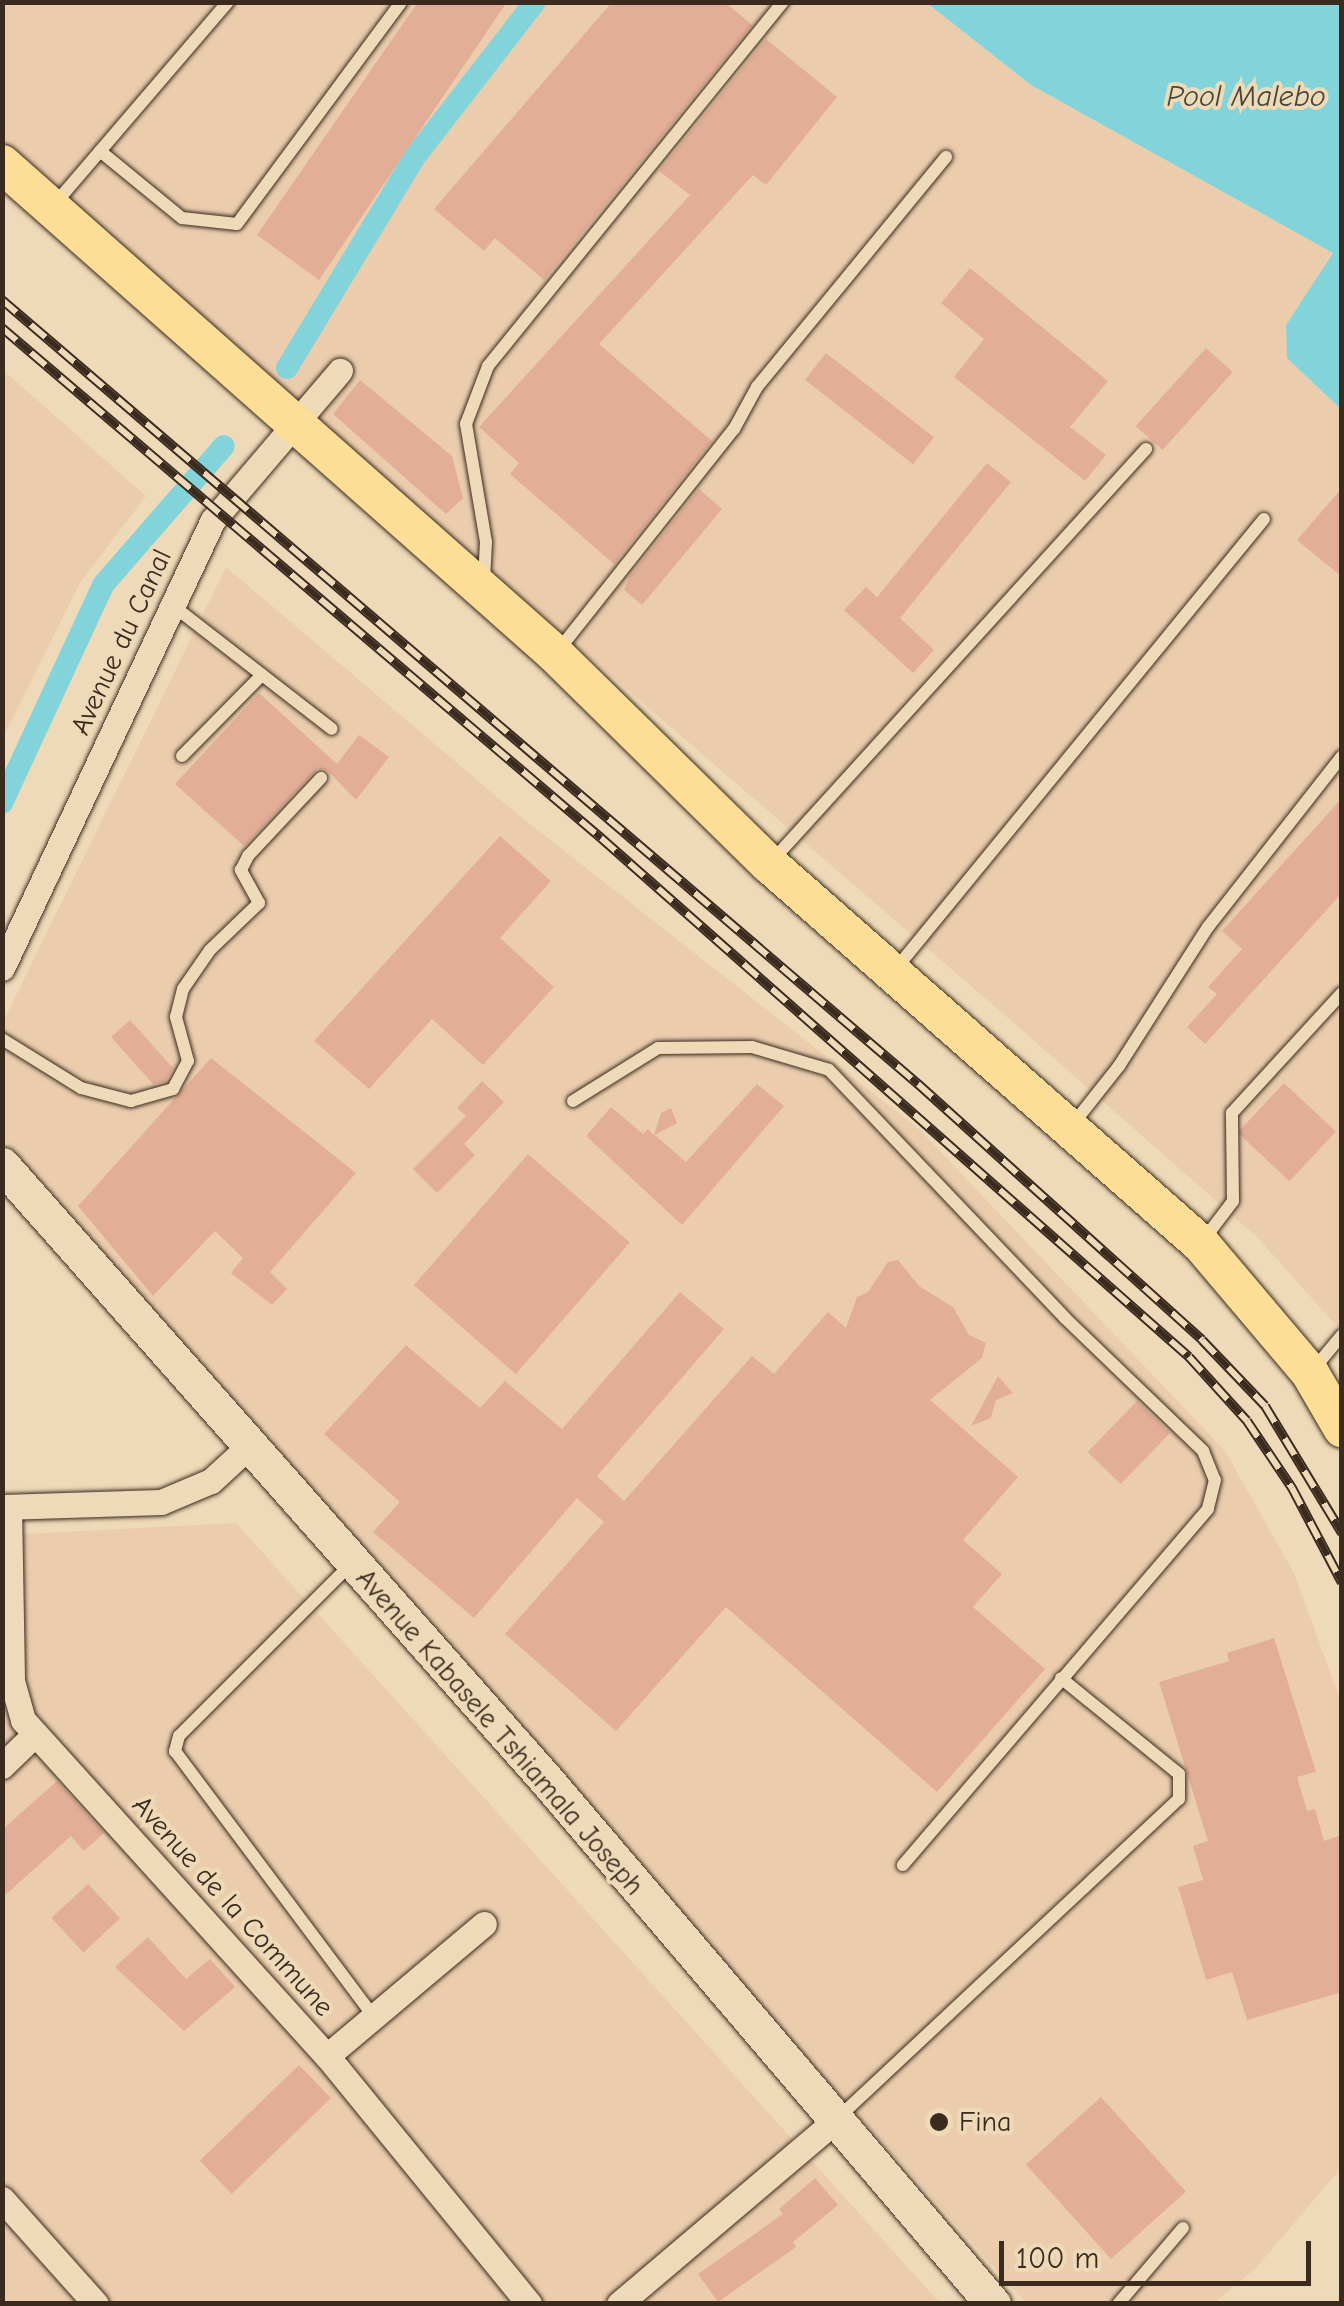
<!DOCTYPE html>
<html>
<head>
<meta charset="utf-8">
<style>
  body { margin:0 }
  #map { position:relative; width:1344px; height:2306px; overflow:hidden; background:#eedab8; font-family:"Comic Neue",sans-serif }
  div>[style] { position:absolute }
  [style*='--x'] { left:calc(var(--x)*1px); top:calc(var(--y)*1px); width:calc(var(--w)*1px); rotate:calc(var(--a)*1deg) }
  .built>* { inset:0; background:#ebcdae }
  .water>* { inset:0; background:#83d4da }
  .canal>* { height:22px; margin:-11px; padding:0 11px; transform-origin:11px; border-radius:11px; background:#83d4da }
  .building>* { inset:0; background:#e3ae97; transform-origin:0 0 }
  .roads { filter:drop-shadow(0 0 2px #3b2a1e) drop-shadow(0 0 2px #3b2a1e) }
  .lane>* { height:12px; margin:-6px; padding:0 6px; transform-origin:6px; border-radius:6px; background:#eedab8 }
  .street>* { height:25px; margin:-12.5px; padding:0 12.5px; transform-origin:12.5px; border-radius:12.5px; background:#eedab8 }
  .secondary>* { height:35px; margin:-17.5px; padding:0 17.5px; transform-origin:17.5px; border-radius:17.5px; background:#eedab8 }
  .primary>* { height:38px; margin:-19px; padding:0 19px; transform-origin:19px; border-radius:19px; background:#fdde96 }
  .rail>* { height:10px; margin-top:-5px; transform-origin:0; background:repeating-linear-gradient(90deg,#eedab8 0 19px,#3b2a1e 0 38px); box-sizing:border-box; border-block:2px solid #3b2a1e }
  .dots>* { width:28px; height:28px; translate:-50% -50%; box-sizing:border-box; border:5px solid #eedab8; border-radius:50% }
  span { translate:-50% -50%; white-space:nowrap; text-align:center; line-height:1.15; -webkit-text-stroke:8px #eedab8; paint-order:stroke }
  .street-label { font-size:28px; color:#3b2a1e }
  .poi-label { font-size:28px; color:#3b2a1e }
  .left { translate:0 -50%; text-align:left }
  .water-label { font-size:30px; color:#46443a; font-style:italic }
  .frame { position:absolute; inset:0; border:5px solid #3b2a1e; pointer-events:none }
  .scale { position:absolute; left:999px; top:2241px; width:312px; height:45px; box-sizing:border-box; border:5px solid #3b2a1e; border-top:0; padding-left:12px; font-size:30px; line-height:35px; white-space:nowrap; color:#3b2a1e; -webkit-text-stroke:8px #eedab8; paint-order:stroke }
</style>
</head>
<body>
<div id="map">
  <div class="built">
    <div style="clip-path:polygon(3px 3px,927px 3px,1031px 85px,1333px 253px,1286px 325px,1288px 358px,1341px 409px,1341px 1331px,1258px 1238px,1023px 1031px,3px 151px)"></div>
    <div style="clip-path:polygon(3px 370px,146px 496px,80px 583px,3px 738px)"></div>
    <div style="clip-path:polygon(226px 567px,516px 813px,920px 1130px,1225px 1451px,1294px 1573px,1341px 1702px,1341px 2168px,1256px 2268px,1214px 2303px,1026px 2303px,171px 1347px,3px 1138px,2px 1024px)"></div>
    <div style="clip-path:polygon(236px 1523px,940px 2303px,3px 2304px,3px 1535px)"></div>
  </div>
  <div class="water">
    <div style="clip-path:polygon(927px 3px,1341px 3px,1341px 409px,1287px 358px,1286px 325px,1333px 253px,1031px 85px)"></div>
  </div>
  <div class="canal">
    <div style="--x:287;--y:368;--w:245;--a:-58.8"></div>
    <div style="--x:414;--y:158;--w:197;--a:-52.2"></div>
    <div style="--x:2;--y:803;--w:240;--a:-65.1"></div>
    <div style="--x:103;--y:585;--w:184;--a:-49"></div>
  </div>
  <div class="building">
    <div style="clip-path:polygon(418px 2px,507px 2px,319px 280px,257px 235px)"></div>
    <div style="clip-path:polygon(612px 2px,725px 2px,752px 25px,544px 280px,495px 238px,484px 251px,434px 209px)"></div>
    <div style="clip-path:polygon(766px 39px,837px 97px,766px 185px,753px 175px,599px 344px,712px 441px,614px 564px,510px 474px,519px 463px,479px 427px,690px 195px,659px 171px)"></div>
    <div style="clip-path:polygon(970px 268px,1108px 381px,1070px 427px,1106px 455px,1085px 481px,954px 377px,984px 339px,941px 303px)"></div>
    <div style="left:1206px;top:348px;width:36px;height:105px;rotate:42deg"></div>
    <div style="left:826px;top:353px;width:137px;height:34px;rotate:38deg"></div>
    <div style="clip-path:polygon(360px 380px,452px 456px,463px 498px,446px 514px,333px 414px)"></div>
    <div style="clip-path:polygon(987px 463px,1011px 482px,900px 618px,934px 650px,913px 673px,844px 610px,866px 587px,877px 597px)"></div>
    <div style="clip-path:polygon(1342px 488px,1342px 577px,1297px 540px)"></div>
    <div style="clip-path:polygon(699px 489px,722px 509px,642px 605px,624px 590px,629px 577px)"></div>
    <div style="clip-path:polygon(259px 693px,337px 764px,359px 735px,389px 757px,356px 800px,327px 770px,317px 769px,244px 846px,175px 784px)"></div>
    <div style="clip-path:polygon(1342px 798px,1342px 893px,1205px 1044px,1187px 1027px,1217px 994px,1208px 987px,1242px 949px,1222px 931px)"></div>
    <div style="clip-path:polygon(500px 836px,551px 881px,500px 938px,554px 987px,483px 1065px,432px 1019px,369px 1089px,314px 1041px)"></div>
    <div style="clip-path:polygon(130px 1020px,173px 1068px,166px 1081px,153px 1084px,111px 1037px)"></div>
    <div style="clip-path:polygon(211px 1058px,356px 1173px,270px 1272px,287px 1289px,272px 1305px,231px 1273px,243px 1258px,215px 1231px,153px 1296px,78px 1206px)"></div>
    <div style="clip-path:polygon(482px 1081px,504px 1102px,464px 1144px,475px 1155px,437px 1193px,413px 1169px,466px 1116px,457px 1108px)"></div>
    <div style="left:1284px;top:1083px;width:71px;height:68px;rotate:43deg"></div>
    <div style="clip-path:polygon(757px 1084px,784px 1106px,682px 1225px,586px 1136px,611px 1107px,643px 1134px,648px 1129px,654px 1135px,661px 1113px,671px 1108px,677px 1123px,655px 1135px,686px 1162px)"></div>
    <div style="left:528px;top:1154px;width:135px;height:174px;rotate:41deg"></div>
    <div style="clip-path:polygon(898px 1260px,919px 1286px,953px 1307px,969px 1335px,986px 1343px,982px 1358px,930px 1400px,1018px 1477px,963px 1540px,1002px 1574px,973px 1607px,1045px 1669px,937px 1792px,726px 1607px,616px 1731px,505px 1634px,604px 1522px,577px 1498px,474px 1618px,373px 1532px,400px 1502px,324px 1434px,406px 1345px,480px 1408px,505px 1381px,562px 1429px,680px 1292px,724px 1329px,597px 1476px,624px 1501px,752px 1356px,774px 1374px,828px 1312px,846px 1328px,857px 1297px,868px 1292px,888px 1262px)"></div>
    <div style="clip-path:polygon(998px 1376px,1013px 1393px,996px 1400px,991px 1418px,971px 1426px)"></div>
    <div style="left:1137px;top:1401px;width:46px;height:71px;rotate:44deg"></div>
    <div style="clip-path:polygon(1274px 1638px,1316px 1772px,1297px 1777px,1307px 1811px,1315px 1809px,1324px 1841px,1342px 1835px,1342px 1992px,1247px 2020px,1232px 1972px,1206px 1980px,1178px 1887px,1203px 1880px,1193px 1846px,1208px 1841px,1159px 1682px,1229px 1661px,1227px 1653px)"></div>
    <div style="clip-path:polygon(57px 1781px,104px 1833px,84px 1851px,71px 1836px,2px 1898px,2px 1830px)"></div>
    <div style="left:88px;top:1884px;width:47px;height:50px;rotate:47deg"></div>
    <div style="clip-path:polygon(148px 1937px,186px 1979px,210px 1959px,235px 1987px,184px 2031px,115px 1967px)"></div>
    <div style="left:299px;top:2065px;width:46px;height:138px;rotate:46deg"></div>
    <div style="left:1101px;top:2097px;width:127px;height:101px;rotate:48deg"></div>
    <div style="clip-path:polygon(815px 2178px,838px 2205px,793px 2242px,796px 2247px,718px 2302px,698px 2274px,783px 2214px,779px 2209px)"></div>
  </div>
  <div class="roads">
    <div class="lane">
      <div style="--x:100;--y:151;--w:106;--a:39.3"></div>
      <div style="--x:182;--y:218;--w:55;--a:6.2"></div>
      <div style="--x:237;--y:224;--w:276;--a:-53.5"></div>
      <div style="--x:53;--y:206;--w:269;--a:-49.4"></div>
      <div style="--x:484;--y:580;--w:38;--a:-87"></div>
      <div style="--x:486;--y:542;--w:120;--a:-99.6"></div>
      <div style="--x:466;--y:424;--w:62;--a:-69.2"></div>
      <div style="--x:488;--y:366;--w:469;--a:-51"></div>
      <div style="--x:172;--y:605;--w:202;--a:37.8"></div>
      <div style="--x:557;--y:652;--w:285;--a:-51.6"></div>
      <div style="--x:734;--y:429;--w:48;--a:-61.3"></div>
      <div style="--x:757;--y:387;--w:298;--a:-50.6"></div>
      <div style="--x:182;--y:756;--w:114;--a:-45.4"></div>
      <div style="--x:771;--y:862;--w:558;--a:-47.76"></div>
      <div style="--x:894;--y:971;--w:584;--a:-50.7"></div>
      <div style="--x:2;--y:1039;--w:93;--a:31.8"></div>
      <div style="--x:81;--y:1088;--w:52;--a:14.6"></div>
      <div style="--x:131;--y:1101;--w:44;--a:-15.9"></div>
      <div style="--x:173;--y:1089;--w:32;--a:-62"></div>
      <div style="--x:188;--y:1061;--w:46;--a:-105.3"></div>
      <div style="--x:176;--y:1017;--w:29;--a:-76"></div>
      <div style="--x:183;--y:989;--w:47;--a:-55.3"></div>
      <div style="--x:210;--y:950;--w:68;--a:-43.8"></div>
      <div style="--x:259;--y:903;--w:38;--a:-119"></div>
      <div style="--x:241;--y:870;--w:16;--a:-63"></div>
      <div style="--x:248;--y:856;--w:107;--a:-46.9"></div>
      <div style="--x:573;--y:1101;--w:100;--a:-31.9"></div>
      <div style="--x:658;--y:1048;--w:94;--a:-0.6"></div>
      <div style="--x:752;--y:1047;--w:80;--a:16.6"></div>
      <div style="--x:829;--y:1070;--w:342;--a:46.4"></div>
      <div style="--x:1065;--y:1318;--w:192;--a:43.9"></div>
      <div style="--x:1203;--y:1451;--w:31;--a:68"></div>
      <div style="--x:1215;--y:1480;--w:30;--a:104"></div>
      <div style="--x:1208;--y:1509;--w:469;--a:130.6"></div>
      <div style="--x:1073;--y:1124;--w:74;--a:-51.6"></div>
      <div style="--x:1119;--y:1066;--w:165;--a:-57.4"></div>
      <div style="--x:1208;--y:927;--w:217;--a:-51.9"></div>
      <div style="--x:1202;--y:1242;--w:51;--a:-52.9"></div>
      <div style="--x:1233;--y:1201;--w:88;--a:-90.7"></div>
      <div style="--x:1232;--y:1113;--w:163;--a:-47.5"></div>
      <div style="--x:1312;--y:1371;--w:47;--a:-50.2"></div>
      <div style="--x:350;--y:1565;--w:242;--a:135"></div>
      <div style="--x:179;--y:1736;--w:16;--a:105"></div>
      <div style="--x:175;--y:1751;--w:332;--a:53.2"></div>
      <div style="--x:840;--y:2116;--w:464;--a:-43.1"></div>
      <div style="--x:1179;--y:1799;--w:25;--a:-90"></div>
      <div style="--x:1179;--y:1774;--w:152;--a:-140.9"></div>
      <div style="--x:1118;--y:2304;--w:100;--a:-49.5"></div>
    </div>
    <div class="street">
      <div style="--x:2;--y:968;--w:495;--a:-64.8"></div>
      <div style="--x:213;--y:520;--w:196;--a:-49.6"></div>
      <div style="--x:2;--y:1507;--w:159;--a:-1.8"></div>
      <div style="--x:161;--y:1502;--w:54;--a:-22.8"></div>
      <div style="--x:211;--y:1481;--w:50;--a:-42.6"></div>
      <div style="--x:9;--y:1507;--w:174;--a:89"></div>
      <div style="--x:12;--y:1681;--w:41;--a:74.2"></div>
      <div style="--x:23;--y:1720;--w:453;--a:47.9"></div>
      <div style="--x:327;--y:2056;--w:320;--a:50.8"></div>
      <div style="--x:2;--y:1766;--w:46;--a:-44.1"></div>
      <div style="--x:327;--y:2056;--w:205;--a:-40.1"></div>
      <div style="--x:2;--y:2199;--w:141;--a:48.2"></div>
      <div style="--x:619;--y:2304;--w:285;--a:-40.3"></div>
    </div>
    <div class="secondary">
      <div style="--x:2;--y:1165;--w:824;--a:48.49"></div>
      <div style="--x:548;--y:1782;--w:686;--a:49.55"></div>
    </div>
    <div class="primary">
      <div style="--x:2;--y:164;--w:739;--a:41.54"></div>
      <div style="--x:555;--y:654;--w:300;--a:44.5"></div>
      <div style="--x:769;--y:864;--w:575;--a:41.34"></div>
      <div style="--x:1201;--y:1244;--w:169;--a:49.8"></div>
      <div style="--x:1310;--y:1373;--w:64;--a:59.8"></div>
    </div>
  </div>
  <div class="rail">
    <div style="--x:2;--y:300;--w:1206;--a:40.56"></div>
    <div style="--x:918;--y:1084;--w:382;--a:42"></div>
    <div style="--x:1202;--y:1340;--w:91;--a:46.3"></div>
    <div style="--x:1265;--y:1406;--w:149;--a:58.8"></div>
    <div style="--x:2;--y:328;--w:787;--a:40.41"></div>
    <div style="--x:601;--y:838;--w:784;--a:41.43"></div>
    <div style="--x:1189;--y:1357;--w:86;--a:47.8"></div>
    <div style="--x:1247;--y:1421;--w:81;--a:56.1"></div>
    <div style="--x:1292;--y:1488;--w:107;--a:62.2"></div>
  </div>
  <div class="dots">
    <div style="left:939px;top:2122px;background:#3b2a1e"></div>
  </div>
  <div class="street-label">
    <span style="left:121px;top:642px;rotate:-65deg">Avenue du Canal</span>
    <span style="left:500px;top:1732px;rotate:49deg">Avenue Kabasele Tshiamala Joseph</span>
    <span style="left:233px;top:1906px;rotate:48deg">Avenue de la Commune</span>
  </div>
  <div class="poi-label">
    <span class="left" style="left:959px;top:2122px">Fina</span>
  </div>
  <div class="water-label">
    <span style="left:1246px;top:97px">Pool Malebo</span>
  </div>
  <div class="frame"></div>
  <div class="scale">100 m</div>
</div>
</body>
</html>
